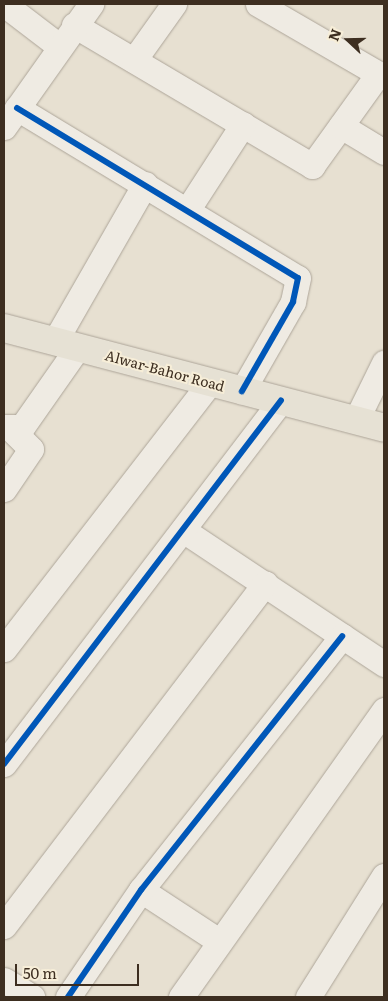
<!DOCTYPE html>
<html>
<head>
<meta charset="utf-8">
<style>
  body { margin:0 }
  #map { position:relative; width:388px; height:1001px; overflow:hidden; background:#e7e0d1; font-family:Literata,serif }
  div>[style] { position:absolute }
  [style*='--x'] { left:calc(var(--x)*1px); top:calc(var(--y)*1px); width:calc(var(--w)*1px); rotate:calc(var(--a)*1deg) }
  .roads { filter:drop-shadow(0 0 1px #ada599) drop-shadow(0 0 1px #ada599) }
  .minor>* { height:25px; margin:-12.5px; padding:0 12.5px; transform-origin:12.5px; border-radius:12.5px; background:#efebe3 }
  .major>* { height:28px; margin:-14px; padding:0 14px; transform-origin:14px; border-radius:14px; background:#e6e1d4 }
  .cycleway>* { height:6px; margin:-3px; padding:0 3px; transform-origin:3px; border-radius:3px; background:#0057b8 }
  span { translate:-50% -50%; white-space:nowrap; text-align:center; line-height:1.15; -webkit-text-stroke:4px #f7eed8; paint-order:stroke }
  .street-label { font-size:14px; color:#3d2e20 }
  .frame { position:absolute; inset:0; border:5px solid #3d2e20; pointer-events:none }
  .north { position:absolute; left:323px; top:15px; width:50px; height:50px; -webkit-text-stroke:4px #f7eed8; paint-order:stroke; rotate:291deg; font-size:14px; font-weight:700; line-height:20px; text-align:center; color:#3d2e20 }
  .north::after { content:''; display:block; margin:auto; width:18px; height:22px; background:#3d2e20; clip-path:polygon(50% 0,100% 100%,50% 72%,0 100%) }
  .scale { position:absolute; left:15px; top:964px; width:124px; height:22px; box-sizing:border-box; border:2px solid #3d2e20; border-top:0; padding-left:6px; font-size:15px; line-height:18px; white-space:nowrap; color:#3d2e20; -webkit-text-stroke:4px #f7eed8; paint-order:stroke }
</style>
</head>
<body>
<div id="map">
  <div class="roads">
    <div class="minor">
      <div style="--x:4;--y:4;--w:69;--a:37.4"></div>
      <div style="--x:258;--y:4;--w:146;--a:30.1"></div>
      <div style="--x:74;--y:25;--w:277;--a:30.6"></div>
      <div style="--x:312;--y:166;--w:113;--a:-54.3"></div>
      <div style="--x:134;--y:60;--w:69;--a:-54.5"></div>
      <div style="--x:17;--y:108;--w:328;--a:31.2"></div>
      <div style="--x:298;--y:278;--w:25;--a:102"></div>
      <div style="--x:293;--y:302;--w:103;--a:119.8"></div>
      <div style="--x:341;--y:126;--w:50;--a:31.2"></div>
      <div style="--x:4;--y:127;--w:151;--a:-54.7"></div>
      <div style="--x:188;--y:209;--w:101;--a:-57.1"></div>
      <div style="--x:55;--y:341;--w:181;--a:-60.2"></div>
      <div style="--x:356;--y:420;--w:64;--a:-63.8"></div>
      <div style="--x:4;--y:427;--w:18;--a:0"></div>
      <div style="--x:22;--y:427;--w:98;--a:-55"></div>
      <div style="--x:4;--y:489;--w:48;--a:-56"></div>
      <div style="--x:31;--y:449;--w:27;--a:-135"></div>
      <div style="--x:183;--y:530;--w:242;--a:33.7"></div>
      <div style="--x:4;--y:649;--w:337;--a:-52.3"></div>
      <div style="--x:4;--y:764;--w:457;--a:-52.7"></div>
      <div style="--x:141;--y:890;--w:93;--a:33.2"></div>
      <div style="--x:4;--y:926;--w:431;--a:-52.7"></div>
      <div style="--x:4;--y:980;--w:33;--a:31"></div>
      <div style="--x:68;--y:997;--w:130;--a:-55.7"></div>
      <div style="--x:141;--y:890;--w:324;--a:-51.6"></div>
      <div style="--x:181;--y:997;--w:352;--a:-54.7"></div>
      <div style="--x:308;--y:997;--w:143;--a:-57.9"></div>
    </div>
    <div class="major">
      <div style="--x:4;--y:328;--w:393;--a:14.7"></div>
    </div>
  </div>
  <div class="cycleway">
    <div style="--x:17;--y:108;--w:328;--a:31.2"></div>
    <div style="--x:298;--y:278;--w:25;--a:102"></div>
    <div style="--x:293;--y:302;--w:103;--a:119.8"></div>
    <div style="--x:4;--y:764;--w:457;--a:-52.7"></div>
    <div style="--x:68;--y:997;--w:130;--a:-55.7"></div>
    <div style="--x:141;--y:890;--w:324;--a:-51.6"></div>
  </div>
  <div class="street-label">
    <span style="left:165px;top:370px;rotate:15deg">Alwar-Bahor Road</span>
  </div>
  <div class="frame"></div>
  <div class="north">N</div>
  <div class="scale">50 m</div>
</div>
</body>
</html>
